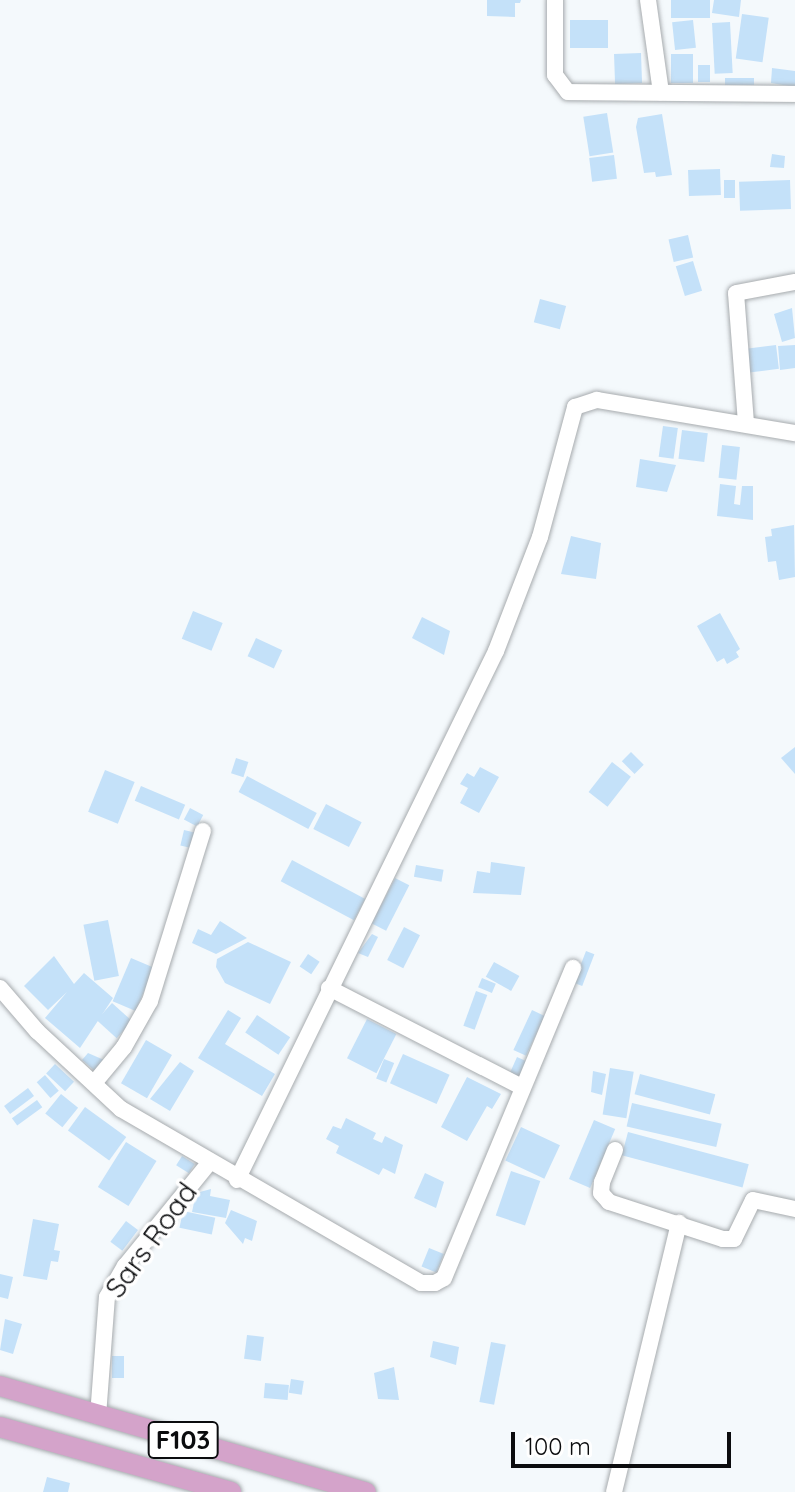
<!DOCTYPE html>
<html>
<head>
<meta charset="utf-8">
<style>
  body { margin:0 }
  #map { position:relative; width:795px; height:1492px; overflow:hidden; background:#f4f9fc; font-family:Quicksand,sans-serif }
  div>[style] { position:absolute }
  [style*='--x'] { left:calc(var(--x)*1px); top:calc(var(--y)*1px); width:calc(var(--w)*1px); rotate:calc(var(--a)*1deg) }
  .building>* { inset:0; background:#c4e1f9; transform-origin:0 0 }
  .roads { filter:drop-shadow(0 0 2px #a7abae) drop-shadow(0 0 2px #a7abae) }
  .minor>* { height:16px; margin:-8px; padding:0 8px; transform-origin:8px; border-radius:8px; background:#fff }
  .major>* { height:20px; margin:-10px; padding:0 10px; transform-origin:10px; border-radius:10px; background:#d4a3ca }
  span { translate:-50% -50%; white-space:nowrap; text-align:center; line-height:1.15; -webkit-text-stroke:7px #fff; paint-order:stroke }
  .shield-label span { padding:2px 6px; background:#fff; border:2px solid; border-radius:6px; -webkit-text-stroke-width:0 }
  .shield-label { font-size:26px; color:#0b0c0e; font-weight:700 }
  .street-label { font-size:28px; color:#0b0c0e }
  .scale { position:absolute; left:511px; top:1432px; width:220px; height:36px; box-sizing:border-box; border:4px solid #0b0c0e; border-top:0; padding-left:10px; font-size:24px; line-height:28px; white-space:nowrap; color:#0b0c0e; -webkit-text-stroke:6px #fff; paint-order:stroke }
</style>
</head>
<body>
<div id="map">
  <div class="building">
    <div style="clip-path:polygon(487px 0,521px 0,520px 3px,515px 3px,515px 17px,487px 16px)"></div>
    <div style="left:671px;top:0;width:39px;height:18px"></div>
    <div style="clip-path:polygon(714px 0,741px 0,739px 17px,712px 13px)"></div>
    <div style="left:742px;top:14px;width:27px;height:45px;rotate:8deg"></div>
    <div style="left:608px;top:20px;width:28px;height:38px;rotate:90deg"></div>
    <div style="left:693px;top:20px;width:28px;height:21px;rotate:84deg"></div>
    <div style="left:730px;top:22px;width:51px;height:18px;rotate:87deg"></div>
    <div style="left:641px;top:53px;width:30px;height:27px;rotate:88deg"></div>
    <div style="left:671px;top:54px;width:22px;height:29px"></div>
    <div style="left:710px;top:65px;width:17px;height:12px;rotate:90deg"></div>
    <div style="clip-path:polygon(772px 68px,795px 71px,795px 87px,771px 83px)"></div>
    <div style="left:725px;top:78px;width:29px;height:7px"></div>
    <div style="left:607px;top:113px;width:40px;height:24px;rotate:81deg"></div>
    <div style="clip-path:polygon(662px 114px,672px 175px,656px 177px,655px 172px,644px 173px,636px 127px,638px 118px)"></div>
    <div style="clip-path:polygon(772px 154px,785px 156px,784px 168px,770px 167px)"></div>
    <div style="left:614px;top:155px;width:24px;height:25px;rotate:83deg"></div>
    <div style="left:720px;top:169px;width:26px;height:32px;rotate:88deg"></div>
    <div style="left:724px;top:180px;width:11px;height:18px"></div>
    <div style="left:790px;top:180px;width:29px;height:51px;rotate:88deg"></div>
    <div style="left:688px;top:235px;width:23px;height:20px;rotate:77deg"></div>
    <div style="left:693px;top:261px;width:31px;height:18px;rotate:73deg"></div>
    <div style="left:540px;top:299px;width:27px;height:24px;rotate:15deg"></div>
    <div style="clip-path:polygon(792px 308px,795px 338px,782px 342px,774px 314px)"></div>
    <div style="left:776px;top:345px;width:24px;height:32px;rotate:83deg"></div>
    <div style="clip-path:polygon(795px 345px,795px 368px,780px 370px,778px 346px)"></div>
    <div style="left:663px;top:426px;width:15px;height:31px;rotate:8deg"></div>
    <div style="left:682px;top:430px;width:26px;height:29px;rotate:7deg"></div>
    <div style="left:722px;top:445px;width:18px;height:33px;rotate:6deg"></div>
    <div style="clip-path:polygon(640px 459px,676px 465px,667px 492px,636px 487px)"></div>
    <div style="clip-path:polygon(720px 484px,736px 486px,734px 504px,740px 505px,742px 486px,753px 486px,753px 520px,717px 516px)"></div>
    <div style="clip-path:polygon(794px 525px,795px 577px,779px 580px,776px 561px,768px 562px,765px 537px,772px 536px,771px 529px)"></div>
    <div style="clip-path:polygon(571px 536px,601px 543px,596px 579px,561px 574px)"></div>
    <div style="left:193px;top:611px;width:32px;height:30px;rotate:22deg"></div>
    <div style="clip-path:polygon(720px 613px,740px 649px,736px 652px,739px 657px,727px 664px,724px 658px,717px 662px,697px 626px)"></div>
    <div style="clip-path:polygon(422px 617px,450px 631px,444px 655px,412px 638px)"></div>
    <div style="left:256px;top:638px;width:29px;height:20px;rotate:25deg"></div>
    <div style="clip-path:polygon(795px 747px,795px 774px,781px 758px)"></div>
    <div style="left:631px;top:752px;width:18px;height:13px;rotate:45deg"></div>
    <div style="left:236px;top:758px;width:13px;height:16px;rotate:18deg"></div>
    <div style="left:612px;top:762px;width:24px;height:38px;rotate:38deg"></div>
    <div style="clip-path:polygon(480px 767px,499px 777px,479px 813px,460px 803px,468px 788px,460px 784px,467px 773px,474px 777px)"></div>
    <div style="left:105px;top:770px;width:32px;height:45px;rotate:22deg"></div>
    <div style="left:247px;top:776px;width:79px;height:18px;rotate:28deg"></div>
    <div style="left:141px;top:786px;width:48px;height:16px;rotate:23deg"></div>
    <div style="left:326px;top:804px;width:40px;height:28px;rotate:27deg"></div>
    <div style="left:190px;top:808px;width:15px;height:13px;rotate:28deg"></div>
    <div style="left:184px;top:830px;width:13px;height:16px;rotate:13deg"></div>
    <div style="left:292px;top:860px;width:83px;height:24px;rotate:28deg"></div>
    <div style="clip-path:polygon(491px 862px,525px 867px,521px 895px,473px 893px,477px 871px,490px 873px)"></div>
    <div style="left:416px;top:865px;width:28px;height:12px;rotate:10deg"></div>
    <div style="left:395px;top:878px;width:16px;height:51px;rotate:27deg"></div>
    <div style="left:108px;top:920px;width:57px;height:25px;rotate:79deg"></div>
    <div style="clip-path:polygon(220px 921px,247px 938px,216px 954px,192px 943px,198px 929px,211px 935px)"></div>
    <div style="left:404px;top:927px;width:18px;height:37px;rotate:27deg"></div>
    <div style="clip-path:polygon(372px 934px,378px 937px,368px 957px,358px 953px)"></div>
    <div style="clip-path:polygon(248px 942px,291px 962px,270px 1004px,225px 983px,216px 967px,217px 959px)"></div>
    <div style="left:586px;top:951px;width:9px;height:34px;rotate:21deg"></div>
    <div style="left:308px;top:954px;width:14px;height:15px;rotate:34deg"></div>
    <div style="clip-path:polygon(54px 956px,74px 984px,84px 973px,113px 998px,80px 1048px,45px 1018px,67px 992px,48px 1010px,24px 986px)"></div>
    <div style="left:131px;top:958px;width:25px;height:47px;rotate:23deg"></div>
    <div style="left:494px;top:962px;width:29px;height:17px;rotate:29deg"></div>
    <div style="left:482px;top:978px;width:15px;height:10px;rotate:23deg"></div>
    <div style="left:476px;top:991px;width:12px;height:37px;rotate:20deg"></div>
    <div style="left:112px;top:1003px;width:27px;height:23px;rotate:42deg"></div>
    <div style="clip-path:polygon(228px 1010px,241px 1018px,225px 1044px,275px 1074px,262px 1096px,198px 1058px)"></div>
    <div style="left:532px;top:1010px;width:14px;height:44px;rotate:25deg"></div>
    <div style="left:257px;top:1015px;width:40px;height:21px;rotate:34deg"></div>
    <div style="left:367px;top:1019px;width:33px;height:44px;rotate:27deg"></div>
    <div style="left:146px;top:1040px;width:30px;height:50px;rotate:30deg"></div>
    <div style="clip-path:polygon(88px 1053px,104px 1060px,95px 1071px,82px 1060px)"></div>
    <div style="left:403px;top:1054px;width:51px;height:32px;rotate:24deg"></div>
    <div style="left:517px;top:1057px;width:12px;height:17px;rotate:24deg"></div>
    <div style="left:384px;top:1059px;width:11px;height:21px;rotate:22deg"></div>
    <div style="clip-path:polygon(180px 1062px,194px 1071px,170px 1111px,150px 1099px)"></div>
    <div style="left:55px;top:1064px;width:26px;height:13px;rotate:43deg"></div>
    <div style="left:610px;top:1068px;width:24px;height:47px;rotate:9deg"></div>
    <div style="clip-path:polygon(593px 1071px,606px 1074px,602px 1095px,591px 1092px)"></div>
    <div style="left:640px;top:1074px;width:78px;height:21px;rotate:15deg"></div>
    <div style="left:45px;top:1075px;width:21px;height:11px;rotate:49deg"></div>
    <div style="clip-path:polygon(467px 1077px,501px 1094px,492px 1109px,487px 1106px,467px 1141px,441px 1127px)"></div>
    <div style="left:28px;top:1088px;width:10px;height:30px;rotate:53deg"></div>
    <div style="left:61px;top:1094px;width:22px;height:25px;rotate:39deg"></div>
    <div style="left:37px;top:1100px;width:9px;height:31px;rotate:54deg"></div>
    <div style="left:632px;top:1103px;width:92px;height:24px;rotate:13deg"></div>
    <div style="left:85px;top:1107px;width:51px;height:29px;rotate:36deg"></div>
    <div style="clip-path:polygon(346px 1118px,376px 1133px,373px 1139px,382px 1143px,385px 1136px,403px 1145px,395px 1174px,383px 1168px,379px 1175px,336px 1153px,339px 1146px,326px 1139px,333px 1126px,341px 1129px)"></div>
    <div style="left:594px;top:1120px;width:23px;height:64px;rotate:23deg"></div>
    <div style="left:521px;top:1127px;width:43px;height:37px;rotate:25deg"></div>
    <div style="left:628px;top:1132px;width:125px;height:24px;rotate:15deg"></div>
    <div style="left:126px;top:1142px;width:36px;height:53px;rotate:32deg"></div>
    <div style="left:182px;top:1156px;width:15px;height:11px;rotate:32deg"></div>
    <div style="left:511px;top:1171px;width:31px;height:47px;rotate:19deg"></div>
    <div style="clip-path:polygon(425px 1173px,444px 1182px,436px 1208px,414px 1198px)"></div>
    <div style="clip-path:polygon(211px 1189px,210px 1196px,230px 1200px,226px 1218px,192px 1212px,196px 1193px)"></div>
    <div style="clip-path:polygon(231px 1210px,257px 1221px,252px 1241px,245px 1238px,243px 1244px,225px 1223px)"></div>
    <div style="left:183px;top:1211px;width:33px;height:17px;rotate:12deg"></div>
    <div style="clip-path:polygon(33px 1219px,59px 1224px,54px 1250px,60px 1251px,58px 1262px,51px 1261px,47px 1280px,23px 1276px)"></div>
    <div style="left:126px;top:1221px;width:15px;height:26px;rotate:37deg"></div>
    <div style="left:429px;top:1248px;width:16px;height:20px;rotate:22deg"></div>
    <div style="clip-path:polygon(0 1274px,13px 1277px,8px 1299px,0 1297px)"></div>
    <div style="clip-path:polygon(5px 1319px,22px 1324px,13px 1354px,0 1350px)"></div>
    <div style="left:247px;top:1335px;width:17px;height:24px;rotate:7deg"></div>
    <div style="clip-path:polygon(433px 1341px,459px 1347px,456px 1365px,430px 1357px)"></div>
    <div style="left:491px;top:1342px;width:15px;height:61px;rotate:11deg"></div>
    <div style="left:112px;top:1356px;width:12px;height:22px"></div>
    <div style="clip-path:polygon(394px 1367px,399px 1400px,378px 1399px,374px 1373px)"></div>
    <div style="left:291px;top:1379px;width:13px;height:14px;rotate:9deg"></div>
    <div style="left:265px;top:1383px;width:24px;height:15px;rotate:5deg"></div>
    <div style="clip-path:polygon(47px 1477px,70px 1483px,68px 1492px,43px 1492px)"></div>
  </div>
  <div class="roads">
    <div class="minor">
      <div style="--x:555;--y:0;--w:75;--a:90"></div>
      <div style="--x:555;--y:75;--w:21;--a:53"></div>
      <div style="--x:568;--y:92;--w:227;--a:0.5"></div>
      <div style="--x:648;--y:0;--w:93;--a:82"></div>
      <div style="--x:746;--y:423;--w:130;--a:-94.4"></div>
      <div style="--x:736;--y:293;--w:60;--a:-10.6"></div>
      <div style="--x:0;--y:988;--w:57;--a:49.3"></div>
      <div style="--x:37;--y:1031;--w:115;--a:42.9"></div>
      <div style="--x:121;--y:1109;--w:347;--a:30.1"></div>
      <div style="--x:421;--y:1283;--w:14;--a:0"></div>
      <div style="--x:435;--y:1283;--w:10;--a:-29"></div>
      <div style="--x:444;--y:1278;--w:336;--a:-67.4"></div>
      <div style="--x:329;--y:988;--w:217;--a:27.2"></div>
      <div style="--x:95;--y:1082;--w:45;--a:-50.4"></div>
      <div style="--x:124;--y:1047;--w:53;--a:-60.5"></div>
      <div style="--x:150;--y:1001;--w:178;--a:-72.7"></div>
      <div style="--x:615;--y:1150;--w:35;--a:112"></div>
      <div style="--x:602;--y:1182;--w:11;--a:95"></div>
      <div style="--x:601;--y:1193;--w:12;--a:48"></div>
      <div style="--x:609;--y:1202;--w:120;--a:18"></div>
      <div style="--x:723;--y:1239;--w:11;--a:0"></div>
      <div style="--x:734;--y:1239;--w:43;--a:-64"></div>
      <div style="--x:753;--y:1200;--w:43;--a:12.1"></div>
      <div style="--x:237;--y:1180;--w:589;--a:-63.91"></div>
      <div style="--x:496;--y:651;--w:122;--a:-68.9"></div>
      <div style="--x:540;--y:537;--w:135;--a:-74.9"></div>
      <div style="--x:575;--y:407;--w:23;--a:-18"></div>
      <div style="--x:597;--y:400;--w:201;--a:9.5"></div>
      <div style="--x:98;--y:1416;--w:119;--a:-85.7"></div>
      <div style="--x:107;--y:1297;--w:36;--a:-60"></div>
      <div style="--x:125;--y:1266;--w:133;--a:-50.8"></div>
      <div style="--x:614;--y:1492;--w:277;--a:-76.4"></div>
    </div>
    <div class="major">
      <div style="--x:0;--y:1386;--w:381;--a:16.2"></div>
      <div style="--x:0;--y:1427;--w:240;--a:15.7"></div>
    </div>
  </div>
  <div class="shield-label">
    <span style="left:183px;top:1440px">F103</span>
  </div>
  <div class="street-label">
    <span style="left:151px;top:1240px;rotate:-54deg">Sars Road</span>
  </div>
  <div class="scale">100 m</div>
</div>
</body>
</html>
